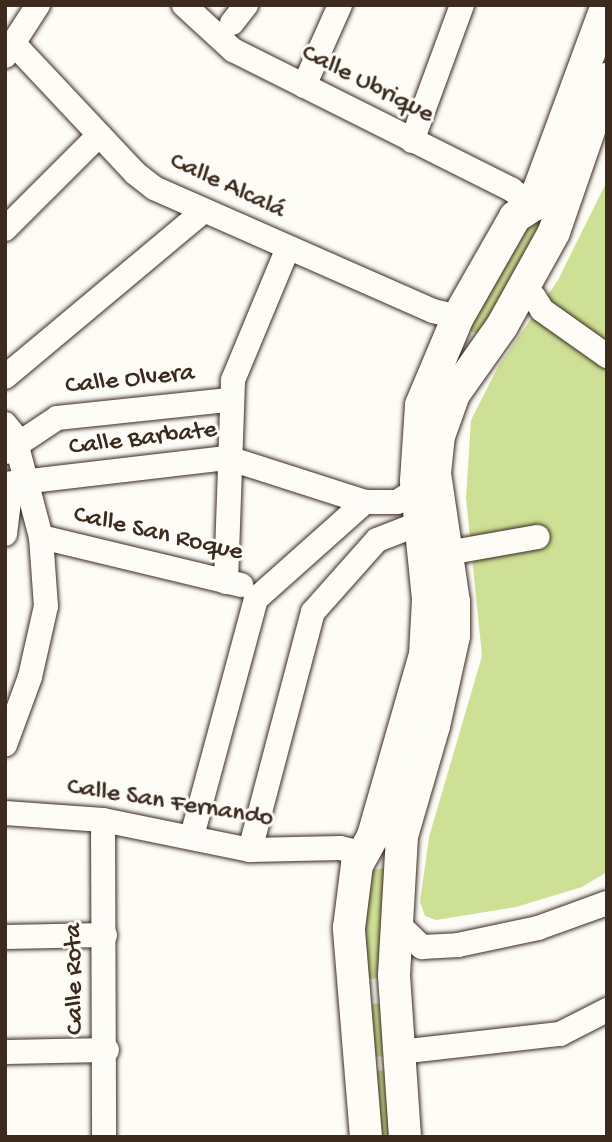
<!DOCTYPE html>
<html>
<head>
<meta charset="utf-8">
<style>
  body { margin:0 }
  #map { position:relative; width:612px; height:1142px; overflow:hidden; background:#fdfcf7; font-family:"Gochi Hand",sans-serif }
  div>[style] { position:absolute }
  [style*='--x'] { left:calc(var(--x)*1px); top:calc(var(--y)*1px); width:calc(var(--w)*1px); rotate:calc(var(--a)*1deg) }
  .green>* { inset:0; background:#cee095; transform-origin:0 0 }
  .roads { filter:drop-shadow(0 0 2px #3b2a1e) drop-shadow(0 0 2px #3b2a1e) }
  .minor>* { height:24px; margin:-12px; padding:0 12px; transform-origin:12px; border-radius:12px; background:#fdfcf7 }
  .major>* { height:32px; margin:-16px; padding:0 16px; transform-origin:16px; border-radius:16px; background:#fdfcf7 }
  span { translate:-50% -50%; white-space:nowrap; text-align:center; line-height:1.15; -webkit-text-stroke:6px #fdfcf7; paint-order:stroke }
  .street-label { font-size:26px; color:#3b2a1e }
  .frame { position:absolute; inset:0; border:7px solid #3b2a1e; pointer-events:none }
</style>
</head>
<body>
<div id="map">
  <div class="green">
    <div style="clip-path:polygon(607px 181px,607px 872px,582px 887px,516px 907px,436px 920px,425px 916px,420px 902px,429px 837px,482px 656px,466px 498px,471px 420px,499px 365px,558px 280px)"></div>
    <div style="clip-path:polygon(540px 217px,544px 222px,482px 334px,469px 331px,466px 318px,524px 219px)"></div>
    <div style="clip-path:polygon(383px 868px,388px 870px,379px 978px,371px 979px,365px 975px,364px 881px,373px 870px)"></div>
    <div style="left:387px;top:1003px;width:53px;height:22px;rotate:87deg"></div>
    <div style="left:392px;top:1070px;width:67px;height:21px;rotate:87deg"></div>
  </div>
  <div class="roads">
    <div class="minor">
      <div style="--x:184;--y:5;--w:67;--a:42.6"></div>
      <div style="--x:233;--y:50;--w:311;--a:26.6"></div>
      <div style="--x:511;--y:189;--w:27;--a:39"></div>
      <div style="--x:232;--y:23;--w:23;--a:-52"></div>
      <div style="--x:14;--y:44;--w:177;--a:46.8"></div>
      <div style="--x:135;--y:173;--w:24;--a:38"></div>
      <div style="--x:154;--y:188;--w:305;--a:23.8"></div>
      <div style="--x:433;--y:311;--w:26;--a:13"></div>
      <div style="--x:5;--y:56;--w:61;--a:-57.1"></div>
      <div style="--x:304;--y:86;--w:89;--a:-66"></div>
      <div style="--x:412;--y:141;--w:145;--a:-69.8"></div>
      <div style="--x:5;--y:229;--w:133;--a:-45"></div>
      <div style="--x:534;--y:297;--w:15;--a:58"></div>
      <div style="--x:542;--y:310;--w:80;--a:35.3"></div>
      <div style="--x:5;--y:377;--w:257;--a:-39.9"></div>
      <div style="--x:5;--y:424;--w:14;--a:51"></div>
      <div style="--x:14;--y:435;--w:106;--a:75.2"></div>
      <div style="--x:41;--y:537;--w:69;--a:85.9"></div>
      <div style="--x:46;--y:606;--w:73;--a:102.7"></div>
      <div style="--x:30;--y:677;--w:72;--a:110.2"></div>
      <div style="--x:6;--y:452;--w:61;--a:-33.7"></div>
      <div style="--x:57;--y:418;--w:173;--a:-6"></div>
      <div style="--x:5;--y:484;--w:225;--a:-6.7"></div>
      <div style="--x:228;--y:458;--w:144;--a:17.8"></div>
      <div style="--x:365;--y:502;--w:32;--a:0"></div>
      <div style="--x:397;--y:502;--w:24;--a:-33"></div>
      <div style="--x:5;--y:534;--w:49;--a:-83"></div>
      <div style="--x:41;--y:537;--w:206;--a:13.5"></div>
      <div style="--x:447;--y:553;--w:92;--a:-10"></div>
      <div style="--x:226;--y:582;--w:202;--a:-88"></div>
      <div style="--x:233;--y:380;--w:143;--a:-67.4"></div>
      <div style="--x:5;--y:813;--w:98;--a:4.1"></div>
      <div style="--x:103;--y:820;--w:150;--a:11.5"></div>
      <div style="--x:250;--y:850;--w:90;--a:-1.3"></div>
      <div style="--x:340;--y:848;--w:27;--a:13"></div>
      <div style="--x:103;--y:820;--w:317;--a:89.8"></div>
      <div style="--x:192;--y:836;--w:245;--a:-74.9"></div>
      <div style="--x:256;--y:599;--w:146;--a:-41.7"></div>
      <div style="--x:250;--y:850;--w:246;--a:-75.2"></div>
      <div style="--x:313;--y:612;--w:96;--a:-48.4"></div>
      <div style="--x:377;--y:540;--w:44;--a:-21.3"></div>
      <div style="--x:399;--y:925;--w:32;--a:44"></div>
      <div style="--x:422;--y:947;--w:36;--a:-3"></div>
      <div style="--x:458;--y:945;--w:82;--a:-12"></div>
      <div style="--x:538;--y:928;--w:73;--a:-19.9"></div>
      <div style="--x:5;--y:937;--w:100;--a:-1.1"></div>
      <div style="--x:5;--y:1052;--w:102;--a:-1.1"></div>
      <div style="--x:399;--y:1052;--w:162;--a:-6.4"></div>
      <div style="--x:560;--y:1034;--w:53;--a:-27.1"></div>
    </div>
    <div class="major">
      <div style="--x:366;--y:1137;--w:210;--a:-94.7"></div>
      <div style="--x:349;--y:928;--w:64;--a:-82.8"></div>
      <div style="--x:357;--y:865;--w:33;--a:-61"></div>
      <div style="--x:373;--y:836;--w:188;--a:-74"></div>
      <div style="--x:425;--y:655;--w:56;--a:-86.9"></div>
      <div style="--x:428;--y:599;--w:119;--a:-95.8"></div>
      <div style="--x:416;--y:481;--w:76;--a:-86.2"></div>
      <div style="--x:421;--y:405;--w:95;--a:-67.2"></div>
      <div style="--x:458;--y:317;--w:115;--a:-60.3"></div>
      <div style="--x:515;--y:217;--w:20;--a:-33"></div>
      <div style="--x:532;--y:206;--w:18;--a:-68"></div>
      <div style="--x:539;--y:189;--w:196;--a:-69.7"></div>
      <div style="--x:405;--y:1137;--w:162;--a:-93.9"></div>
      <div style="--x:394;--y:975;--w:139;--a:-86.7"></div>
      <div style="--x:402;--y:836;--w:115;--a:-73.8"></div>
      <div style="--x:434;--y:726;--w:92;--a:-77.5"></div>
      <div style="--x:454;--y:636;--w:34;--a:-90"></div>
      <div style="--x:454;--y:602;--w:130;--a:-98.4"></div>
      <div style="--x:435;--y:473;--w:37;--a:-84"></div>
      <div style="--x:439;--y:436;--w:45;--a:-70.3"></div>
      <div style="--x:454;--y:394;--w:83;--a:-54.8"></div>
      <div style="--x:502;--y:326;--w:107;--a:-61"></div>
      <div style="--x:554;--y:232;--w:162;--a:-70.9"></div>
    </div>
  </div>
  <div class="street-label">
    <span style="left:367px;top:85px;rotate:27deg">Calle Ubrique</span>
    <span style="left:227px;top:187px;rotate:25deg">Calle Alcalá</span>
    <span style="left:130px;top:381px;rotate:-6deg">Calle Olvera</span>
    <span style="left:143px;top:440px;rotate:-7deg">Calle Barbate</span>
    <span style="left:158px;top:535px;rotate:13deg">Calle San Roque</span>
    <span style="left:170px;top:804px;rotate:9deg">Calle San Fernando</span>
    <span style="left:76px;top:979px;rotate:-91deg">Calle Rota</span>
  </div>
  <div class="frame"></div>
</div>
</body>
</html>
